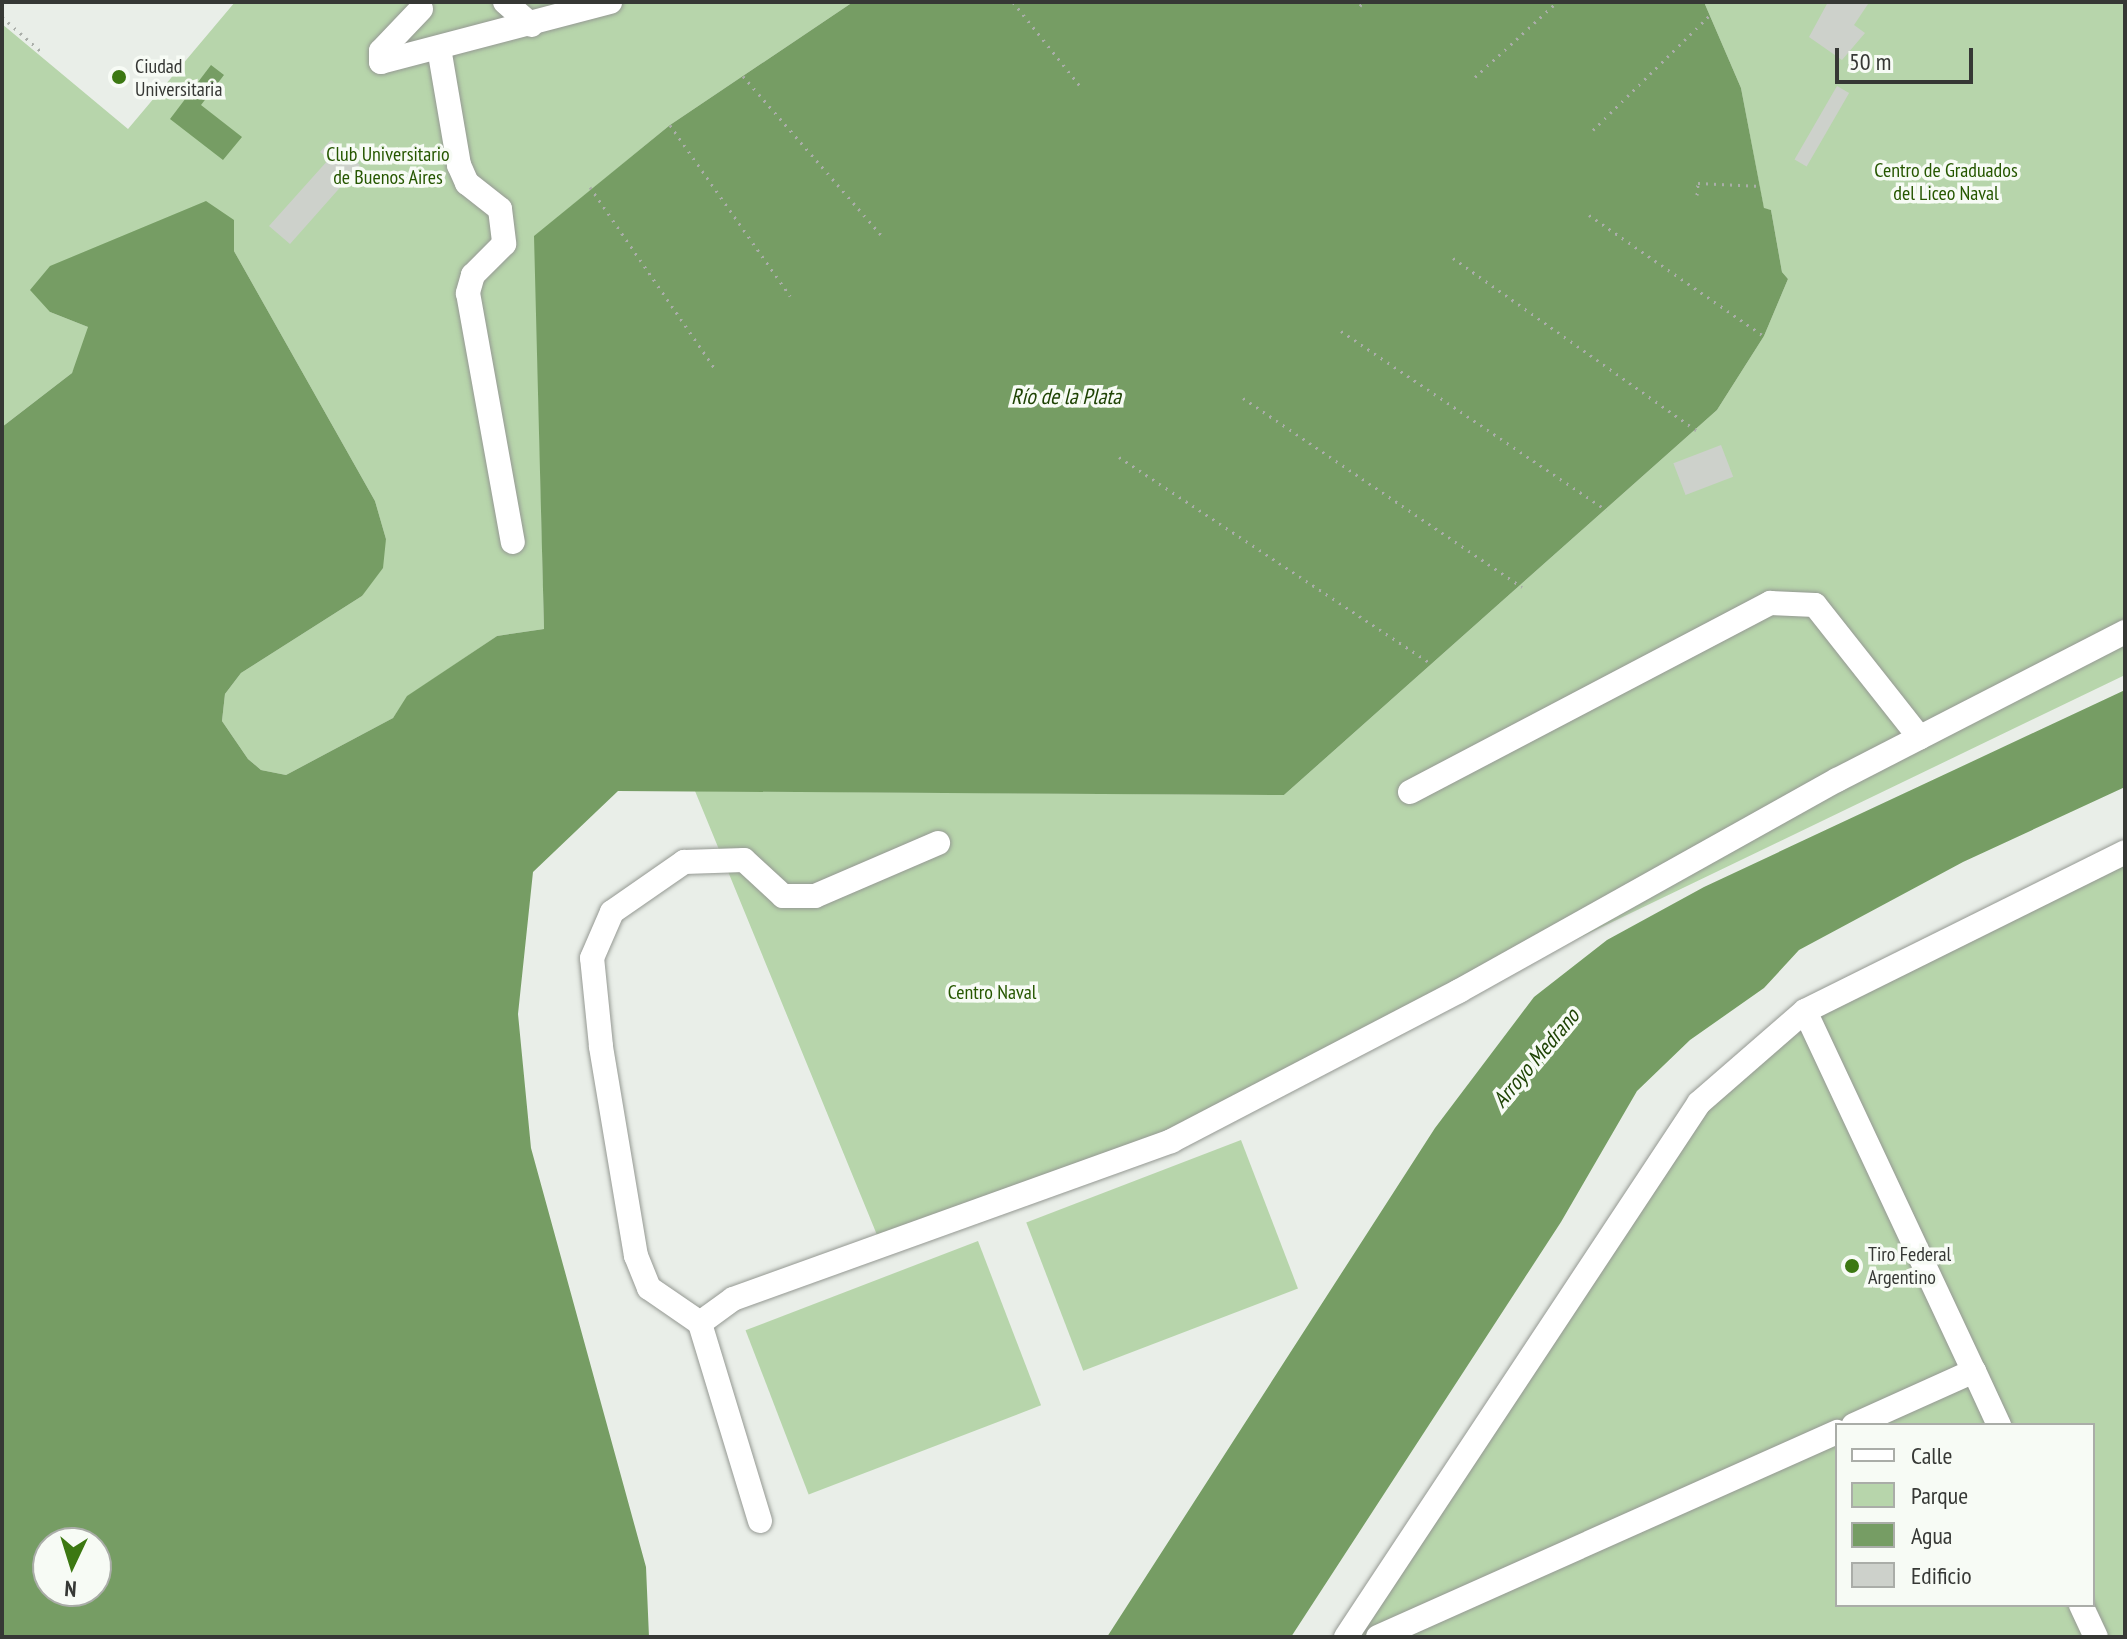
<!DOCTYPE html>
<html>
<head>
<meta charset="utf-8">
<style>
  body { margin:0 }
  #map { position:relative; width:2127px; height:1639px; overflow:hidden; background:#e9eee8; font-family:"PT Sans Narrow",sans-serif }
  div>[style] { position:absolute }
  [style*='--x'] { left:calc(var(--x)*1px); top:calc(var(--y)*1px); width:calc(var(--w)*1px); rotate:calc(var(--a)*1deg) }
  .green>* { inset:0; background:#b7d5ab; transform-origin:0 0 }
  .water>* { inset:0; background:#769d64 }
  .building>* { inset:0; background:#cdd1cb; transform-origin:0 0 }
  .path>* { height:3px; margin-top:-1.5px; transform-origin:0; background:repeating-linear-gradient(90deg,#aaaea9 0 2px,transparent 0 8px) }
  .roads { filter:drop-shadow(0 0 2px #959993) drop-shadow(0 0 2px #959993) }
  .minor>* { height:24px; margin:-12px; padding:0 12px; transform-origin:12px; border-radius:12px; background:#fff }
  .dots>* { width:22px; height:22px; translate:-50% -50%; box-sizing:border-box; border:4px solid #f7fbf5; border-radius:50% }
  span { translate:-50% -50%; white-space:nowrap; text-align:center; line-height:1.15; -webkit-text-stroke:7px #f7fbf5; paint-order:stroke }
  .poi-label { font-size:20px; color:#363835 }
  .left { translate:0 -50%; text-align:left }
  .park-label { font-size:20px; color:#265700 }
  .water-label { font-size:22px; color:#1e4304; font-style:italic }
  .frame { position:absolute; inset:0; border:4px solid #363835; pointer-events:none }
  .legend { position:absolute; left:1835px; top:1423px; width:260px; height:184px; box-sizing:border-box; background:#f7fbf5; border:2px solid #aaada8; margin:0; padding:10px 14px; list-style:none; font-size:24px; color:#363835 }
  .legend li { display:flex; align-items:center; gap:16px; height:40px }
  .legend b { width:40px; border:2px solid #aaada8 }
  .north { position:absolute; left:32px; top:1527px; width:80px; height:80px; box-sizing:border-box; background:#f7fbf5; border:2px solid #aaada8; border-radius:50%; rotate:184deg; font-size:22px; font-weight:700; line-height:32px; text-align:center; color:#363835 }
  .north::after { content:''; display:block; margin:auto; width:28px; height:36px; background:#3c7812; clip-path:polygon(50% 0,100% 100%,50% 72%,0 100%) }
  .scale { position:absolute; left:1835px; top:48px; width:138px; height:36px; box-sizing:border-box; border:4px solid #363835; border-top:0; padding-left:10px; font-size:24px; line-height:28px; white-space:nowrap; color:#363835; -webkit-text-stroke:6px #f7fbf5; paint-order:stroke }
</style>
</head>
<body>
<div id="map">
  <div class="green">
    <div style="clip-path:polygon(235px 2px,853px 2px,670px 125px,535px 236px,544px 629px,497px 636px,408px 696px,393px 718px,286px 775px,261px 770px,248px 759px,222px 721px,225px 694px,241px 673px,362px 596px,386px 539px,375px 501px,234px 251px,234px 220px,50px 312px,88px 327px,87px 341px,72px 373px,2px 427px,2px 24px,128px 129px)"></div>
    <div style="clip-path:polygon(1704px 2px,2125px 2px,2125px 675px,1166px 1137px,884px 1252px,695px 791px,1284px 795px,1717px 410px,1764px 336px,1788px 279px,1782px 272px,1771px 210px,1764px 209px,1741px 88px)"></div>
    <div style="clip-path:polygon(evenodd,2125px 843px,2125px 1637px,1334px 1637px,1684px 1106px,1814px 995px,2125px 843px,1837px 1425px,2093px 1425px,2093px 1605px,1837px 1605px,1837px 1425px)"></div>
    <div style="left:1241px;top:1140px;width:159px;height:230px;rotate:69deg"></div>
    <div style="left:978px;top:1241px;width:176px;height:249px;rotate:69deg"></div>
  </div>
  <div class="water">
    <div style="clip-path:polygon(evenodd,853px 2px,1704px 2px,1741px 88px,1764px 208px,1771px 210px,1782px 272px,1788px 279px,1764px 336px,1717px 410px,1284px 795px,618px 791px,533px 872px,518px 1014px,531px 1148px,646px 1567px,649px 1637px,2px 1637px,2px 427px,72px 373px,88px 327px,50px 312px,30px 290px,50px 266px,206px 201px,234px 220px,234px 251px,375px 501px,386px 539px,383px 568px,362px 596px,241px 673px,225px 694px,222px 721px,248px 759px,261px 770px,286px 775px,393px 718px,407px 696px,497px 636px,544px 629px,534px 236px,670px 125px,853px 2px,48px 1543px,96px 1543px,96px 1591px,48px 1591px,48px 1543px)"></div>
    <div style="clip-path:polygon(211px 65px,224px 75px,201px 105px,242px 137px,223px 160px,170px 119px)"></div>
    <div style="clip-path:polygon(2125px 690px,2125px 787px,1963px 862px,1799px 950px,1764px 988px,1690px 1040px,1637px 1091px,1561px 1222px,1291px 1637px,1107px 1637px,1435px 1128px,1534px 997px,1607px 940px,1704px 887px)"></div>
  </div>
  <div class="building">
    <div style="clip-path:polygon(1828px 2px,1868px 4px,1854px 25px,1865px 33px,1842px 60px,1809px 37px)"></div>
    <div style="left:1837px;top:86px;width:14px;height:85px;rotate:30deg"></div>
    <div style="clip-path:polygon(331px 140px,360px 165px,290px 244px,269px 226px,329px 159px,320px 152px)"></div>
    <div style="left:1721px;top:445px;width:34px;height:51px;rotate:69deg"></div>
  </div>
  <div class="path">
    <div style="--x:1013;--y:2;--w:107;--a:51.4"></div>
    <div style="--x:1360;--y:6;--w:5;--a:-53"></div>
    <div style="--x:2;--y:17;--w:55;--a:41.3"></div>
    <div style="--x:743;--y:76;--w:215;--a:49"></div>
    <div style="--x:1475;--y:77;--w:111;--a:-42.4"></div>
    <div style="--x:670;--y:125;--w:209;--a:54.9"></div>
    <div style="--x:1593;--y:130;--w:164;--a:-44.5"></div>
    <div style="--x:590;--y:187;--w:222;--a:55.5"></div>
    <div style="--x:1697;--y:195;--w:12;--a:-85"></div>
    <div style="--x:1698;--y:183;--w:63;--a:2.7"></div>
    <div style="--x:1589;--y:215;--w:213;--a:34.7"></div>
    <div style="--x:1453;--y:258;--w:298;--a:35.3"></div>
    <div style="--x:1341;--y:331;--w:320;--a:34"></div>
    <div style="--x:1243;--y:398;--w:337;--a:34.1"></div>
    <div style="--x:1119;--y:457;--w:375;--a:33.5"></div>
  </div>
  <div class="roads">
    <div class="minor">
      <div style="--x:505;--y:2;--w:35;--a:41"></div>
      <div style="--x:421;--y:9;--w:58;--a:133.6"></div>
      <div style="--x:381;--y:51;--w:11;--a:90"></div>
      <div style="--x:381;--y:62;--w:237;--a:-14.7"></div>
      <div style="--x:439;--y:48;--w:119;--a:80.3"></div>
      <div style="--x:459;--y:165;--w:20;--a:66"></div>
      <div style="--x:467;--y:183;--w:42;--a:38.2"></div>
      <div style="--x:500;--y:209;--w:35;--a:83"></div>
      <div style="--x:504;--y:244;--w:44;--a:135"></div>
      <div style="--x:473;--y:275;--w:19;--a:106"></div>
      <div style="--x:468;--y:293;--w:253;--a:79.8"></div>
      <div style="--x:1410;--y:792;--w:407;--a:-27.7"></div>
      <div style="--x:1770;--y:603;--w:45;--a:2.5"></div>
      <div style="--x:1815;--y:605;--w:169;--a:51.7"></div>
      <div style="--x:1805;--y:1011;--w:398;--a:64.9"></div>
      <div style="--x:1974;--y:1371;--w:132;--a:155.8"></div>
      <div style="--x:700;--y:1323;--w:62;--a:-145.5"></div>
      <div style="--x:649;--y:1288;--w:35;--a:-112"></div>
      <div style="--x:636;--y:1256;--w:213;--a:-99.5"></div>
      <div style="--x:601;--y:1046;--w:88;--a:-95.8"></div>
      <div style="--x:592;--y:958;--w:50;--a:-66.5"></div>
      <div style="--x:612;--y:912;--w:88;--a:-34.8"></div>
      <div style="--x:684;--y:862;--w:60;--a:-1.9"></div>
      <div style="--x:744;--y:860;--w:53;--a:42.7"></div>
      <div style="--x:783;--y:896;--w:32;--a:0"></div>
      <div style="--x:815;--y:896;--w:134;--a:-23.3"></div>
      <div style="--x:1974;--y:1371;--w:60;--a:65.2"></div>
      <div style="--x:760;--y:1521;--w:207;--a:-106.9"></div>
      <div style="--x:700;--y:1323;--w:41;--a:-36"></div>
      <div style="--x:733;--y:1299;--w:466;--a:-19.8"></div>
      <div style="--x:1171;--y:1141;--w:325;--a:-27.5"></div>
      <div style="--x:1459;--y:991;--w:433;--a:-29.2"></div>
      <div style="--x:1837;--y:780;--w:324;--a:-27.2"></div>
      <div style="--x:2081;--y:1605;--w:35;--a:65"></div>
      <div style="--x:1346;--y:1637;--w:640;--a:-56.53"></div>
      <div style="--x:1699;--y:1103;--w:140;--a:-41"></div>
      <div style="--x:1805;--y:1011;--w:357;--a:-26.4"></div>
      <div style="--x:1378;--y:1637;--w:503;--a:-24.07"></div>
    </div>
  </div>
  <div class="dots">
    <div style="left:119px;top:77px;background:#3c7812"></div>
    <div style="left:1852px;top:1266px;background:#3c7812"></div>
  </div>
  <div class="poi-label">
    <span class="left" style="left:135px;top:78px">Ciudad<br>Universitaria</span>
    <span class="left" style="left:1868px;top:1266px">Tiro Federal<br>Argentino</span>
  </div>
  <div class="park-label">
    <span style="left:388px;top:166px">Club Universitario<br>de Buenos Aires</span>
    <span style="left:1946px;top:182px">Centro de Graduados<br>del Liceo Naval</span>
    <span style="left:992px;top:992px">Centro Naval</span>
  </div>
  <div class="water-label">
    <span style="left:1066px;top:397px">Río de la Plata</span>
    <span style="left:1536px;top:1058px;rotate:-50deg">Arroyo Medrano</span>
  </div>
  <div class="frame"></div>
  <ul class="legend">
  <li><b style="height:10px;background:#fff"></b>Calle</li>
  <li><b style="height:22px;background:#b7d5ab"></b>Parque</li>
  <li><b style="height:22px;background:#769d64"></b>Agua</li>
  <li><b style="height:22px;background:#cdd1cb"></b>Edificio</li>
  </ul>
  <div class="north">N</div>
  <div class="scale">50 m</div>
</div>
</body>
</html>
